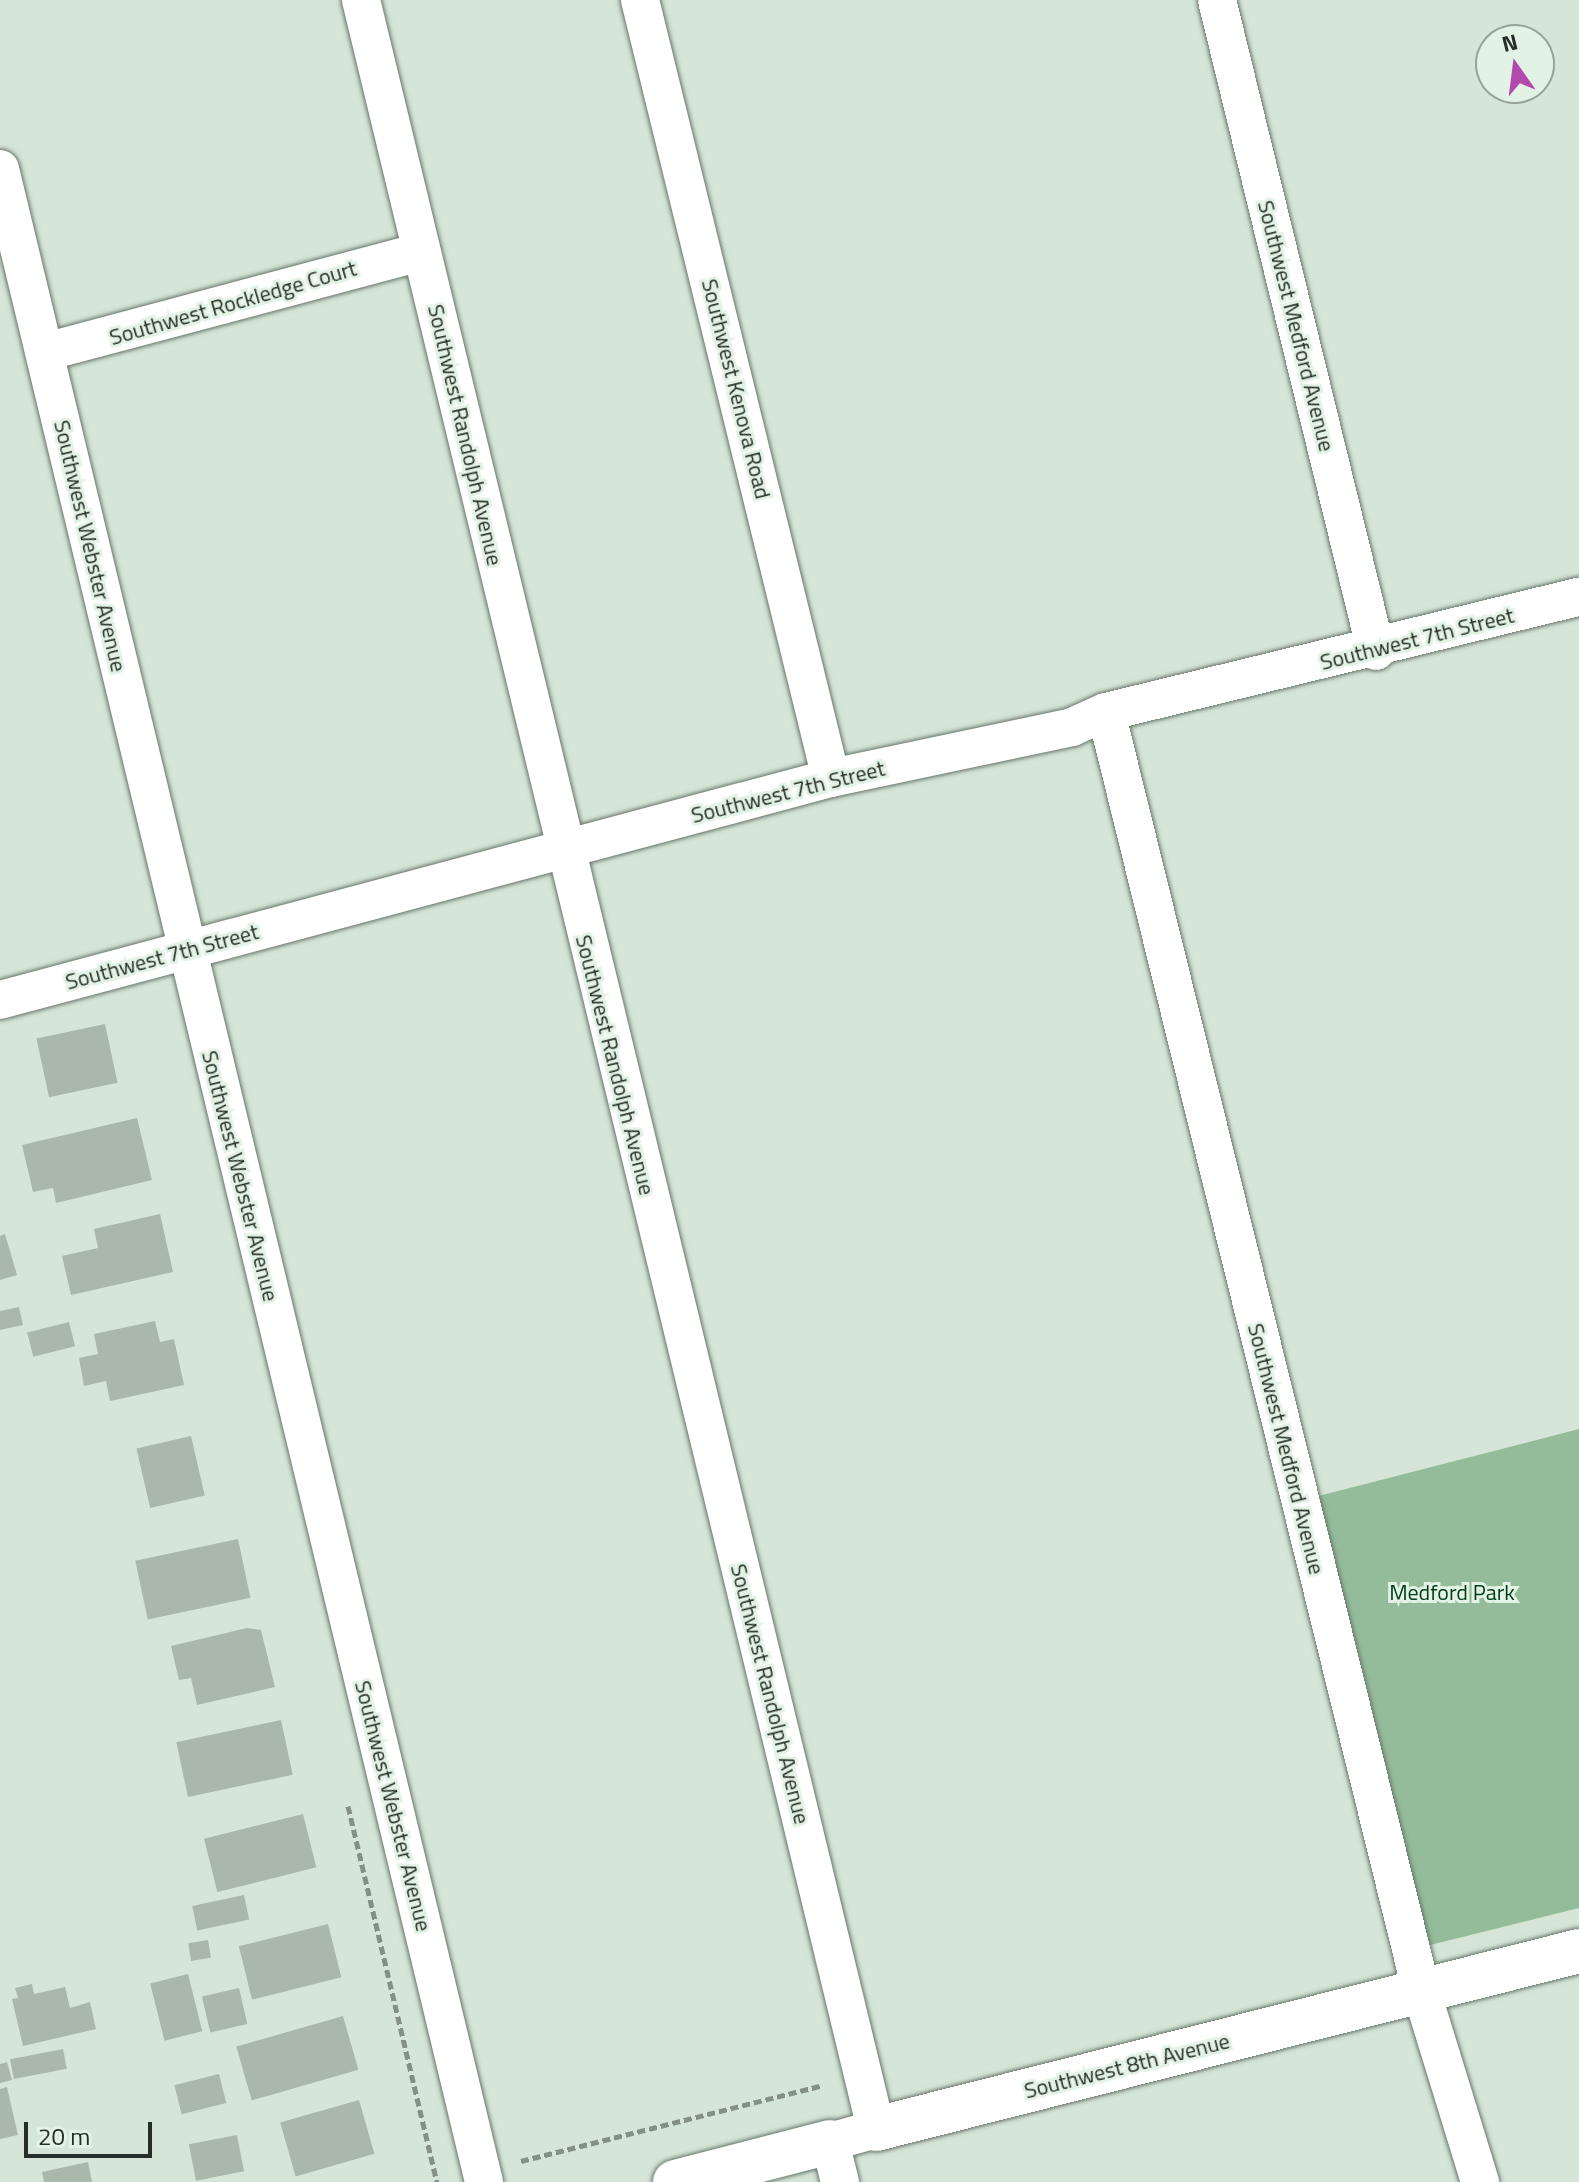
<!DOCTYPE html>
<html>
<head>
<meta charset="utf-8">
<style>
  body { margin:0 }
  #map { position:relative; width:1579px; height:2182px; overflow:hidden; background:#d5e5d7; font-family:"Titillium Web",sans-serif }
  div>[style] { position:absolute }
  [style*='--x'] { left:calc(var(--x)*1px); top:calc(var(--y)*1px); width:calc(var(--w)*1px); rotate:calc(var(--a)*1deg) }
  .green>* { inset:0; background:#94bc9a }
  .building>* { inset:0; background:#a9b8ab; transform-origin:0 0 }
  .path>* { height:5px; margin-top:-2.5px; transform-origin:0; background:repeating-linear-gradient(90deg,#848f85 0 8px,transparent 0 12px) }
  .roads { filter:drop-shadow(0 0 2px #68766a) drop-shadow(0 0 2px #68766a) }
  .minor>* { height:38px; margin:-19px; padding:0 19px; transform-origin:19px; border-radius:19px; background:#fff }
  .tertiary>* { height:44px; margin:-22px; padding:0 22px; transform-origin:22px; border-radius:22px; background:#fff }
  span { translate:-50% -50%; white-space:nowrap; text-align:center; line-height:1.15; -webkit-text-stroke:6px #e2f2e4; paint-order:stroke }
  .street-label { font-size:22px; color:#272d28 }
  .park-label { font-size:22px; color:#033d17 }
  .north { position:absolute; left:1475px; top:24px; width:80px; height:80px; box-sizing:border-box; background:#e2f2e4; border:2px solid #97a399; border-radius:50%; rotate:346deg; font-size:22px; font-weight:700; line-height:32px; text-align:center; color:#272d28 }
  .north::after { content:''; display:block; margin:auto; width:28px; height:36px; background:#b24aae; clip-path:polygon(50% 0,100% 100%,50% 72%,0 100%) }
  .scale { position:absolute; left:24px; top:2122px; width:128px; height:36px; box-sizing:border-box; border:4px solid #272d28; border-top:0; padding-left:10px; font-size:24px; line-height:28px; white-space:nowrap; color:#272d28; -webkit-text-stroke:6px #e2f2e4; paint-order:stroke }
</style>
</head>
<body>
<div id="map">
  <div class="green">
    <div style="clip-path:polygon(1579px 1429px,1579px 1908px,1410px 1950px,1299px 1501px)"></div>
  </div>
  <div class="building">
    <div style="left:105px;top:1024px;width:60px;height:70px;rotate:78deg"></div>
    <div style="clip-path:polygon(137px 1118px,152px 1180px,56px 1203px,53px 1188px,33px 1192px,22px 1145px)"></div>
    <div style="clip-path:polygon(160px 1214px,173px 1272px,71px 1295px,62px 1256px,98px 1248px,94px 1229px)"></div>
    <div style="clip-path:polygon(5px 1234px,17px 1275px,0 1280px,0 1236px)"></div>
    <div style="clip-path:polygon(19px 1307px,23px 1325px,0 1330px,0 1311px)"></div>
    <div style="clip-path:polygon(155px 1321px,160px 1342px,174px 1339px,184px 1385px,110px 1401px,106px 1381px,84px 1386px,79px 1358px,98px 1354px,94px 1334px)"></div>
    <div style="left:69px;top:1322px;width:25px;height:43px;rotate:76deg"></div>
    <div style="left:191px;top:1436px;width:61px;height:56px;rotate:77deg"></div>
    <div style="left:238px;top:1539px;width:60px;height:105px;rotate:78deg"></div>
    <div style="clip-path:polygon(247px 1628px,261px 1630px,275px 1687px,197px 1705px,191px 1678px,179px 1680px,171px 1646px)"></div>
    <div style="left:281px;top:1720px;width:56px;height:107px;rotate:78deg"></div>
    <div style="left:303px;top:1814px;width:55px;height:102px;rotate:76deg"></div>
    <div style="left:244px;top:1895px;width:25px;height:53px;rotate:78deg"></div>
    <div style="left:328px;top:1924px;width:55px;height:92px;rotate:76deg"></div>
    <div style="left:208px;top:1940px;width:18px;height:20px;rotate:81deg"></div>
    <div style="left:188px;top:1974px;width:59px;height:39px;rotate:76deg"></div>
    <div style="clip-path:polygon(32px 1984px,34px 1994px,65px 1987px,70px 2008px,90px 2002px,96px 2029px,23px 2046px,12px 1999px,18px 1998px,15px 1988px)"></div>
    <div style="left:239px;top:1988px;width:37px;height:38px;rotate:77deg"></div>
    <div style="left:343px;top:2016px;width:56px;height:111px;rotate:74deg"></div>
    <div style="left:63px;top:2049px;width:20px;height:54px;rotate:79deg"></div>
    <div style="clip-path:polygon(7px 2062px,12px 2080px,0 2083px,0 2064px)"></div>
    <div style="left:219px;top:2074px;width:30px;height:46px;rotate:76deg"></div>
    <div style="clip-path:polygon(7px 2087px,18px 2135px,0 2139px,0 2089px)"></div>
    <div style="left:359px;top:2100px;width:56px;height:82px;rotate:74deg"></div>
    <div style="left:237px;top:2135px;width:37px;height:49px;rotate:79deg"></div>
    <div style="clip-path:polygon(88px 2162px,92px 2182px,44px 2182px,42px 2172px)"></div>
  </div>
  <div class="path">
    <div style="--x:348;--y:1806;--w:386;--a:76.7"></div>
    <div style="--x:521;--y:2161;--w:311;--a:-14.1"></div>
  </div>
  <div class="roads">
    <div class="minor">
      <div style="--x:361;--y:0;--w:2190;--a:76.4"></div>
      <div style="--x:876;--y:2129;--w:48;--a:164.2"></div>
      <div style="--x:830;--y:2142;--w:41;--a:76"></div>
      <div style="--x:640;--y:0;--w:801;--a:76.21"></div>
      <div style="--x:1217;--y:0;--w:670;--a:76.27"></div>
      <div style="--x:0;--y:169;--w:2070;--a:76.48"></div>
      <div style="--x:45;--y:352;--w:389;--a:-14.9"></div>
      <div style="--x:1106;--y:712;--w:1316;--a:76.15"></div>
      <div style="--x:1421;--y:1990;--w:201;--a:72.9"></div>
      <div style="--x:0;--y:1000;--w:860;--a:-14.96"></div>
      <div style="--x:831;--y:778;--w:246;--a:-11.9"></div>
      <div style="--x:1072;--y:727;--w:37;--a:-24"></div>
      <div style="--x:1106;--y:712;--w:487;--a:-13.7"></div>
    </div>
    <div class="tertiary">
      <div style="--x:876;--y:2129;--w:725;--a:-14.21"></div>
      <div style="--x:675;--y:2182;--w:160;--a:-14.5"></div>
    </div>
  </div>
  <div class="street-label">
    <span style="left:233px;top:303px;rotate:-16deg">Southwest Rockledge Court</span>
    <span style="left:1296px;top:326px;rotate:76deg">Southwest Medford Avenue</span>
    <span style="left:736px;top:389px;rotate:76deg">Southwest Kenova Road</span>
    <span style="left:465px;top:435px;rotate:77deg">Southwest Randolph Avenue</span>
    <span style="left:90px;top:546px;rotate:77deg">Southwest Webster Avenue</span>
    <span style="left:1417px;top:639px;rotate:-14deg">Southwest 7th Street</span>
    <span style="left:788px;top:792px;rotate:-14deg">Southwest 7th Street</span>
    <span style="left:162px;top:957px;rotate:-15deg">Southwest 7th Street</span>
    <span style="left:615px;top:1065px;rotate:76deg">Southwest Randolph Avenue</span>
    <span style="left:240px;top:1176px;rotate:76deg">Southwest Webster Avenue</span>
    <span style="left:1286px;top:1449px;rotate:76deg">Southwest Medford Avenue</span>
    <span style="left:770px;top:1694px;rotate:76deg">Southwest Randolph Avenue</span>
    <span style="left:393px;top:1806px;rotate:76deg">Southwest Webster Avenue</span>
    <span style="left:1127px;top:2066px;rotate:-14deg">Southwest 8th Avenue</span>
  </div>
  <div class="park-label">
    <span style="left:1452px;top:1593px">Medford Park</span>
  </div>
  <div class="north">N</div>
  <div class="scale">20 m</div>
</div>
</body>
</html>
